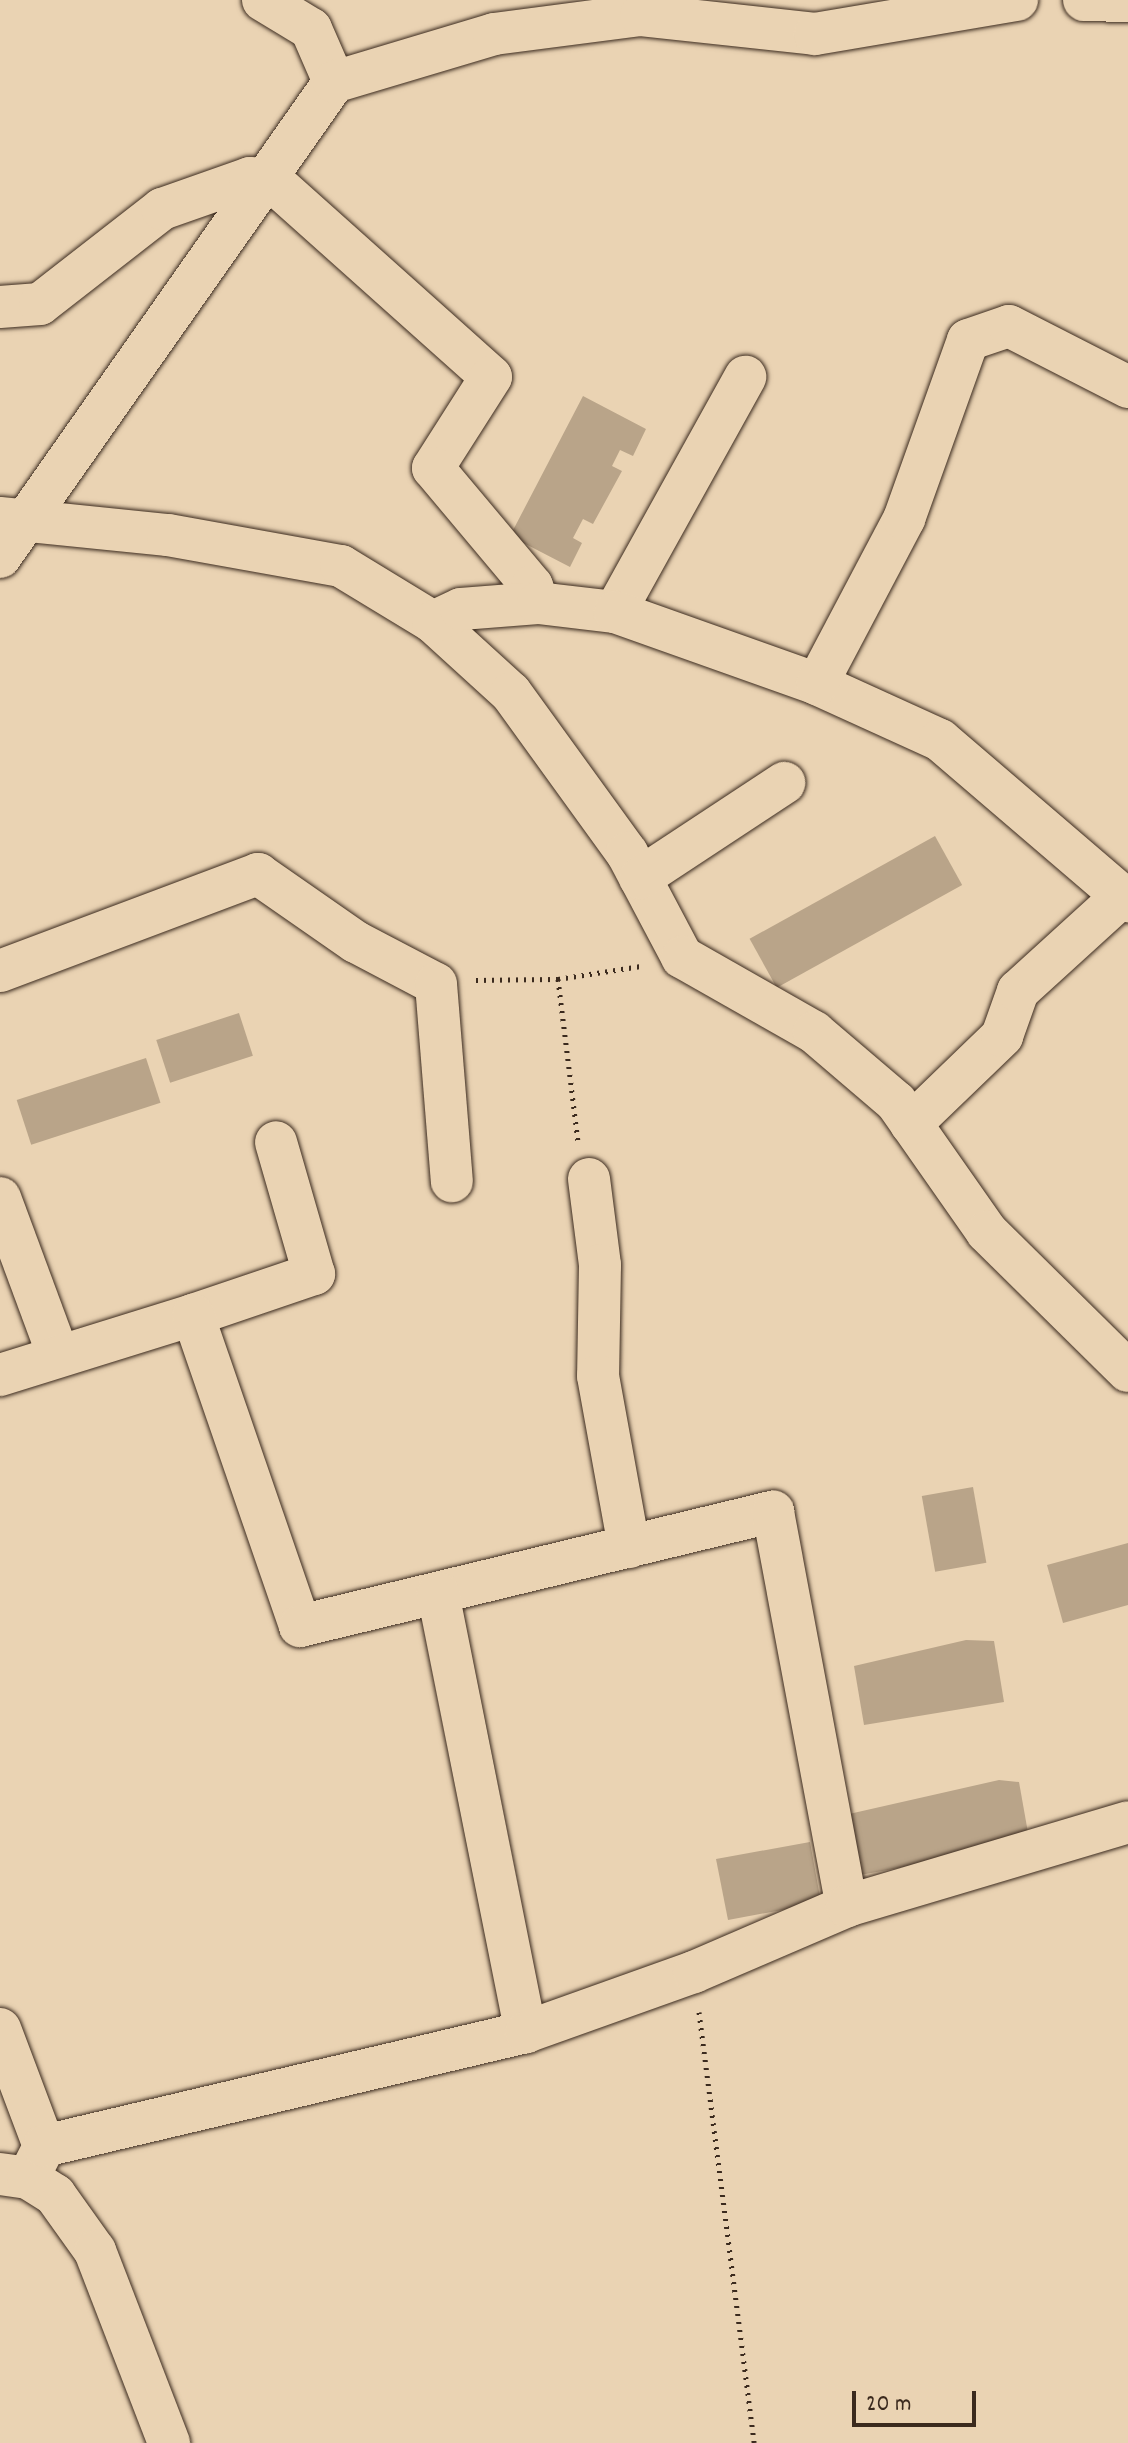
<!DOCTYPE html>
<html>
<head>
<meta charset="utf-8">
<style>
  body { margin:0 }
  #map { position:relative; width:1128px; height:2443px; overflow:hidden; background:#ead3b3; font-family:Dekko,sans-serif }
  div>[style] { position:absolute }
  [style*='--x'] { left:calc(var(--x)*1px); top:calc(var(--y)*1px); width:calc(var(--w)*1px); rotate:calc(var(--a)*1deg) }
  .building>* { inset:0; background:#b9a489; transform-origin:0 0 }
  .path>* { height:5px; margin-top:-2.5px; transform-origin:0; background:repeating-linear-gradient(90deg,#3b2a1e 0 2px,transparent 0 8px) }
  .roads { filter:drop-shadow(0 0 2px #3b2a1e) drop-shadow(0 0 2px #3b2a1e) }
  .minor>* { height:42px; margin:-21px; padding:0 21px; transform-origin:21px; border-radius:21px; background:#ead3b3 }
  span { translate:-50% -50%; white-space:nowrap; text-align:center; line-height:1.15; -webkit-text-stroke:6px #ead3b3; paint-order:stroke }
  .scale { position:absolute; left:852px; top:2391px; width:124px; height:36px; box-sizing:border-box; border:4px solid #3b2a1e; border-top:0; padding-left:10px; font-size:24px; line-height:28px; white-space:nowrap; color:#3b2a1e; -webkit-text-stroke:6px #ead3b3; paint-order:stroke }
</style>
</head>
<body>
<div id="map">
  <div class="building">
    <div style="clip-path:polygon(583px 396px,646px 429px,633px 456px,620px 450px,612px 466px,622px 471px,593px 524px,583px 519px,573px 538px,582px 543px,570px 567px,510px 536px)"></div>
    <div style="left:935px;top:836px;width:56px;height:212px;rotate:61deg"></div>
    <div style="left:239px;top:1013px;width:45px;height:87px;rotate:72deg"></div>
    <div style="left:146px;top:1058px;width:47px;height:136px;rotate:72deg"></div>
    <div style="left:973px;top:1487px;width:77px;height:52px;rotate:80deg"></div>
    <div style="clip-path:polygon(1128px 1543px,1128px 1605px,1063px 1623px,1047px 1565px)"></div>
    <div style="clip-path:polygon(966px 1640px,994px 1641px,1004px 1702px,864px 1725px,854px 1666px)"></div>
    <div style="clip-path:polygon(999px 1780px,1019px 1782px,1030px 1844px,860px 1875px,849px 1814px)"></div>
    <div style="clip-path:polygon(810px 1842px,820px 1897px,814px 1904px,728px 1920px,716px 1859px)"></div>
  </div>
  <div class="path">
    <div style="--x:558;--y:979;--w:163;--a:83"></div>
    <div style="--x:476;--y:980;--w:82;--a:-0.7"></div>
    <div style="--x:558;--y:979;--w:84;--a:-8.9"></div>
    <div style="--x:699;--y:2012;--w:434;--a:82.7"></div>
  </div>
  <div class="roads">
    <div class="minor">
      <div style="--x:263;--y:0;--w:56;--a:31.1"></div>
      <div style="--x:311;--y:29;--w:58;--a:66.5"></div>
      <div style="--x:1084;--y:0;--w:44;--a:1.3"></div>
      <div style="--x:0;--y:307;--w:40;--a:-4.3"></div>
      <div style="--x:40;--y:304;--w:155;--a:-37.9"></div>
      <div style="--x:162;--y:209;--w:93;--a:-19.4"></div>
      <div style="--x:250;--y:178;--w:21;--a:5"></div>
      <div style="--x:271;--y:180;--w:295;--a:41.8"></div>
      <div style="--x:491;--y:377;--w:108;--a:122.5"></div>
      <div style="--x:433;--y:468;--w:154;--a:50"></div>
      <div style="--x:532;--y:586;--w:18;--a:71"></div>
      <div style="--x:0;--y:518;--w:169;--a:5.8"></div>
      <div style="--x:168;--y:535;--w:176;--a:10.2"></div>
      <div style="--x:341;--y:566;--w:108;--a:31.3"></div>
      <div style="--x:433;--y:622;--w:105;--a:42.3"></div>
      <div style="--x:511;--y:693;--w:198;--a:54.1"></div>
      <div style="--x:627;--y:853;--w:118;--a:62.1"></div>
      <div style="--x:682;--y:957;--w:152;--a:29.6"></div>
      <div style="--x:814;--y:1032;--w:108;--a:40.5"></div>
      <div style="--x:896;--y:1102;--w:159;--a:55"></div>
      <div style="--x:987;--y:1232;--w:198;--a:44.6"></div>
      <div style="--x:0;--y:557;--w:581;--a:-54.89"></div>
      <div style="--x:334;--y:82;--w:167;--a:-16.7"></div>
      <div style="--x:494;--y:34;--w:148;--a:-7.4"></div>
      <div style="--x:641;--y:15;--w:175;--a:6.2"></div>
      <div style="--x:815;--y:34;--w:205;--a:-9.6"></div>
      <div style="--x:615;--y:612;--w:269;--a:-61"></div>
      <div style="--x:433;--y:622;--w:31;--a:-25"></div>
      <div style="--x:461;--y:609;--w:77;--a:-4.5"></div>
      <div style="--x:538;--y:603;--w:78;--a:6.7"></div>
      <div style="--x:615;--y:612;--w:214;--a:19.6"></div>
      <div style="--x:817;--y:684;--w:135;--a:24.5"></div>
      <div style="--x:940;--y:740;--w:248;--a:40.6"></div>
      <div style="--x:817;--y:684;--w:187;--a:-62.2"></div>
      <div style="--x:904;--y:519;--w:190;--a:-70.3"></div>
      <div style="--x:968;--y:340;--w:43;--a:-18.9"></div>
      <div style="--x:1009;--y:326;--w:134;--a:27.1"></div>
      <div style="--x:640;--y:878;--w:173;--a:-33.4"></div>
      <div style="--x:0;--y:971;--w:276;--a:-20.6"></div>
      <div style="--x:258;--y:874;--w:119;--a:34.8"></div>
      <div style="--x:356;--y:942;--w:90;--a:27.7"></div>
      <div style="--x:436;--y:984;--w:198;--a:85.4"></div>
      <div style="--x:911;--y:1124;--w:127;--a:-44"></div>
      <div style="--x:1002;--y:1036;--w:48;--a:-70.4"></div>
      <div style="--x:1018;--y:991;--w:137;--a:-42.3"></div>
      <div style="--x:589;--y:1179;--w:87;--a:82.7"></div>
      <div style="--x:600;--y:1265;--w:111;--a:91"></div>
      <div style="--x:598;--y:1376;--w:174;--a:79.7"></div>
      <div style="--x:0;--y:1198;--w:167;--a:69.7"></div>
      <div style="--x:193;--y:1315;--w:128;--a:-18.7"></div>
      <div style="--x:314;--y:1274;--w:137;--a:-106.1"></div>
      <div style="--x:0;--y:1375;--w:202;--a:-17.3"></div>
      <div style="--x:193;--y:1315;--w:329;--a:71"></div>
      <div style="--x:300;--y:1626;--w:487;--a:-13.6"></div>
      <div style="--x:773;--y:1512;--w:401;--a:79.4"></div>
      <div style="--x:438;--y:1593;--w:448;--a:78.7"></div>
      <div style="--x:0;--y:2029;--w:125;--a:69.4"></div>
      <div style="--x:0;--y:2174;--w:28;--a:8"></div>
      <div style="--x:28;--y:2178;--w:32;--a:32"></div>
      <div style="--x:55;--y:2195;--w:69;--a:54.5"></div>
      <div style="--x:95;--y:2251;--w:206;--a:68.9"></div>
      <div style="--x:28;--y:2178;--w:36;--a:-63"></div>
      <div style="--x:44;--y:2146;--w:495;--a:-13.3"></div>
      <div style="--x:526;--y:2032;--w:178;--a:-19.7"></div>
      <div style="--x:694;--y:1972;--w:167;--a:-23.3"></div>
      <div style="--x:847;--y:1906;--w:293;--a:-16.6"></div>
    </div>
  </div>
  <div class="scale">20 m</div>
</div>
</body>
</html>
